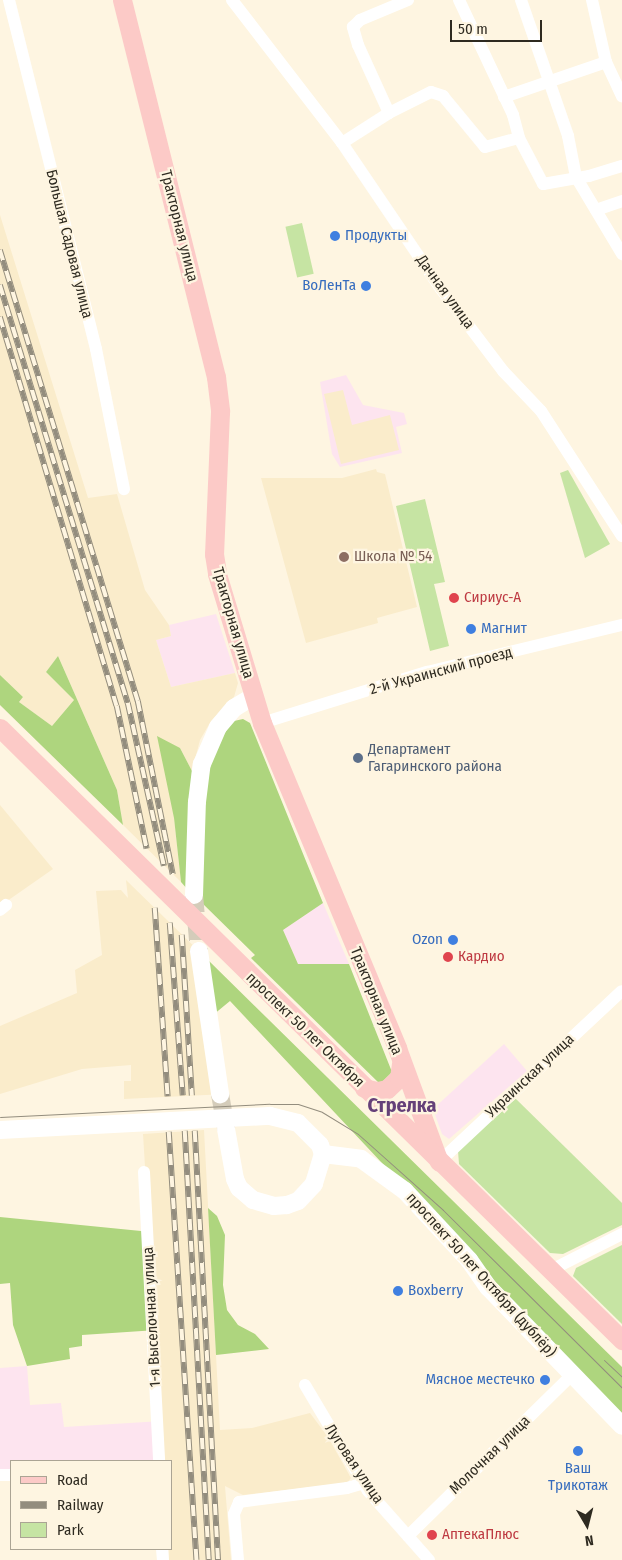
<!DOCTYPE html>
<html>
<head>
<meta charset="utf-8">
<style>
  body { margin:0 }
  #map { position:relative; width:622px; height:1560px; overflow:hidden; background:#fef5e1; font-family:"Fira Sans Condensed",sans-serif }
  div>[style] { position:absolute }
  [style*='--x'] { left:calc(var(--x)*1px); top:calc(var(--y)*1px); width:calc(var(--w)*1px); rotate:calc(var(--a)*1deg) }
  .commercial>* { inset:0; background:#fde4ef }
  .built>* { inset:0; background:#faeccb }
  .green>* { inset:0; background:#c6e4a3; transform-origin:0 0 }
  .forest>* { inset:0; background:#aed57e }
  .secondary-tunnel>* { height:18px; margin-top:-9px; transform-origin:0; background:repeating-linear-gradient(90deg,#d4ccba 0 18px,transparent 0 27px) }
  .street>* { height:12px; margin:-6px; padding:0 6px; transform-origin:6px; border-radius:6px; background:#fff }
  .secondary>* { height:18px; margin:-9px; padding:0 9px; transform-origin:9px; border-radius:9px; background:#fff }
  .primary>* { height:19px; margin:-9.5px; padding:0 9.5px; transform-origin:9.5px; border-radius:9.5px; background:#fccac7 }
  .tram>* { height:1px; margin:-0.5px; padding:0 0.5px; transform-origin:0.5px; border-radius:0.5px; background:#938d7e }
  .rail>* { height:5.5px; margin-top:-2.75px; transform-origin:0; background:repeating-linear-gradient(90deg,#fef5e1 0 11px,#938d7e 0 22px); box-sizing:border-box; border-block:1px solid #938d7e }
  .dots>* { width:14px; height:14px; translate:-50% -50%; box-sizing:border-box; border:2px solid #fef5e1; border-radius:50% }
  span { translate:-50% -50%; white-space:nowrap; text-align:center; line-height:1.15; -webkit-text-stroke:4.5px #fef5e1; paint-order:stroke }
  .street-label { font-size:15px; color:#2e2a20 }
  .shop-label { font-size:15px; color:#366cbe }
  .left { translate:0 -50%; text-align:left }
  .right { translate:-100% -50%; text-align:right }
  .education-label { font-size:15px; color:#785e54 }
  .health-label { font-size:15px; color:#be3a42 }
  .service-label { font-size:15px; color:#4e5e75 }
  .district-label { font-size:20px; color:#654079; font-weight:700 }
  .legend { position:absolute; left:10px; top:1460px; width:162px; height:90px; box-sizing:border-box; background:#fef5e1; border:1px solid #aba494; margin:0; padding:6px 9px; list-style:none; font-size:15px; color:#2e2a20 }
  .legend li { display:flex; align-items:center; gap:10px; height:25px }
  .legend b { width:25px; border:1px solid #aba494 }
  .north { position:absolute; left:562px; top:1500px; width:50px; height:50px; -webkit-text-stroke:4px #fef5e1; paint-order:stroke; rotate:172deg; font-size:14px; font-weight:700; line-height:20px; text-align:center; color:#2e2a20 }
  .north::after { content:''; display:block; margin:auto; width:18px; height:22px; background:#2e2a20; clip-path:polygon(50% 0,100% 100%,50% 72%,0 100%) }
  .scale { position:absolute; left:450px; top:20px; width:92px; height:22px; box-sizing:border-box; border:2px solid #2e2a20; border-top:0; padding-left:6px; font-size:15px; line-height:18px; white-space:nowrap; color:#2e2a20; -webkit-text-stroke:4px #fef5e1; paint-order:stroke }
</style>
</head>
<body>
<div id="map">
  <div class="commercial">
    <div style="clip-path:polygon(346px 375px,363px 405px,404px 413px,407px 424px,396px 427px,402px 453px,340px 467px,332px 454px,320px 382px)"></div>
    <div style="clip-path:polygon(216px 614px,235px 673px,171px 687px,156px 640px,171px 636px,169px 625px)"></div>
    <div style="clip-path:polygon(323px 903px,349px 964px,298px 964px,283px 930px)"></div>
    <div style="clip-path:polygon(504px 1044px,527px 1071px,449px 1139px,442px 1134px,433px 1109px)"></div>
    <div style="clip-path:polygon(27px 1366px,30px 1405px,61px 1403px,64px 1427px,162px 1421px,163px 1461px,11px 1461px,11px 1469px,0 1470px,0 1368px)"></div>
  </div>
  <div class="built">
    <div style="clip-path:polygon(0 215px,88px 498px,117px 494px,145px 590px,169px 625px,171px 636px,156px 640px,171px 687px,235px 673px,238px 683px,234px 697px,211px 721px,200px 740px,192px 771px,180px 748px,174px 818px,181px 882px,123px 825px,117px 790px,58px 656px,46px 672px,74px 700px,52px 726px,19px 702px,23px 697px,0 675px)"></div>
    <div style="clip-path:polygon(343px 390px,352px 425px,390px 415px,399px 450px,341px 464px,324px 394px)"></div>
    <div style="clip-path:polygon(376px 469px,377px 472px,385px 474px,417px 607px,377px 618px,378px 623px,306px 643px,261px 478px,342px 478px)"></div>
    <div style="clip-path:polygon(0 805px,53px 869px,0 906px)"></div>
    <div style="clip-path:polygon(126px 880px,207px 959px,226px 1094px,124px 1099px,124px 1081px,131px 1081px,131px 1065px,82px 1069px,0 1094px,0 1026px,77px 993px,75px 970px,102px 955px,96px 891px,121px 890px,128px 898px)"></div>
    <div style="clip-path:polygon(204px 1130px,220px 1430px,252px 1428px,310px 1413px,328px 1437px,351px 1478px,347px 1483px,243px 1495px,225px 1486px,231px 1560px,169px 1560px,171px 1461px,163px 1461px,143px 1134px)"></div>
  </div>
  <div class="green">
    <div style="left:302px;top:223px;width:52px;height:17px;rotate:77deg"></div>
    <div style="clip-path:polygon(568px 470px,610px 544px,585px 558px,560px 473px)"></div>
    <div style="clip-path:polygon(425px 499px,445px 582px,434px 584px,449px 646px,430px 651px,396px 506px)"></div>
    <div style="clip-path:polygon(515px 1098px,622px 1203px,622px 1225px,563px 1254px,550px 1253px,459px 1164px,458px 1151px)"></div>
    <div style="clip-path:polygon(622px 1245px,622px 1324px,573px 1276px,576px 1268px)"></div>
  </div>
  <div class="forest">
    <div style="clip-path:polygon(58px 656px,117px 790px,123px 825px,0 705px,0 675px,23px 697px,19px 702px,52px 726px,74px 700px,46px 672px)"></div>
    <div style="clip-path:polygon(243px 719px,250px 723px,323px 903px,283px 930px,298px 964px,349px 964px,392px 1072px,380px 1084px,251px 958px,255px 955px,201px 902px,203px 801px,209px 767px,225px 728px,234px 721px)"></div>
    <div style="clip-path:polygon(157px 736px,180px 748px,192px 771px,188px 890px,181px 882px,174px 818px)"></div>
    <div style="clip-path:polygon(207px 959px,622px 1367px,622px 1419px,230px 1001px,213px 1015px)"></div>
    <div style="clip-path:polygon(208px 1208px,217px 1216px,225px 1235px,223px 1285px,227px 1310px,238px 1325px,255px 1334px,269px 1349px,216px 1355px)"></div>
    <div style="clip-path:polygon(0 1217px,151px 1232px,157px 1330px,82px 1335px,82px 1346px,69px 1348px,70px 1359px,27px 1366px,13px 1325px,10px 1283px,0 1284px)"></div>
  </div>
  <div class="secondary-tunnel">
    <div style="--x:194;--y:895;--w:56;--a:84.9"></div>
    <div style="--x:220;--y:1094;--w:36;--a:80"></div>
  </div>
  <div class="street">
    <div style="--x:9;--y:0;--w:360;--a:76"></div>
    <div style="--x:96;--y:349;--w:143;--a:78.7"></div>
    <div style="--x:232;--y:0;--w:180;--a:52.4"></div>
    <div style="--x:342;--y:143;--w:176;--a:55.9"></div>
    <div style="--x:441;--y:289;--w:103;--a:52.9"></div>
    <div style="--x:503;--y:371;--w:55;--a:46.5"></div>
    <div style="--x:541;--y:411;--w:149;--a:57.1"></div>
    <div style="--x:459;--y:0;--w:127;--a:64.8"></div>
    <div style="--x:513;--y:115;--w:24;--a:75"></div>
    <div style="--x:519;--y:138;--w:52;--a:62.4"></div>
    <div style="--x:543;--y:184;--w:47;--a:-9.9"></div>
    <div style="--x:589;--y:176;--w:34;--a:-17"></div>
    <div style="--x:521;--y:0;--w:144;--a:70.9"></div>
    <div style="--x:568;--y:136;--w:42;--a:79"></div>
    <div style="--x:576;--y:177;--w:90;--a:59.1"></div>
    <div style="--x:592;--y:0;--w:64;--a:77.3"></div>
    <div style="--x:606;--y:62;--w:38;--a:65"></div>
    <div style="--x:504;--y:97;--w:108;--a:-18.9"></div>
    <div style="--x:389;--y:113;--w:75;--a:-114.5"></div>
    <div style="--x:358;--y:45;--w:19;--a:-106"></div>
    <div style="--x:353;--y:27;--w:10;--a:-45"></div>
    <div style="--x:360;--y:20;--w:52;--a:-22.6"></div>
    <div style="--x:342;--y:143;--w:56;--a:-32.6"></div>
    <div style="--x:389;--y:113;--w:47;--a:-26.6"></div>
    <div style="--x:431;--y:92;--w:13;--a:18"></div>
    <div style="--x:443;--y:96;--w:66;--a:50.5"></div>
    <div style="--x:485;--y:147;--w:35;--a:-15"></div>
    <div style="--x:596;--y:210;--w:28;--a:-19"></div>
    <div style="--x:262;--y:723;--w:173;--a:-17.2"></div>
    <div style="--x:427;--y:672;--w:201;--a:-13.6"></div>
    <div style="--x:0;--y:910;--w:8;--a:-40"></div>
    <div style="--x:439;--y:1162;--w:250;--a:-43.1"></div>
    <div style="--x:144;--y:1172;--w:289;--a:87"></div>
    <div style="--x:551;--y:1270;--w:80;--a:-26.9"></div>
    <div style="--x:305;--y:1385;--w:123;--a:59.3"></div>
    <div style="--x:368;--y:1491;--w:92;--a:48.5"></div>
    <div style="--x:0;--y:1475;--w:11;--a:0"></div>
    <div style="--x:408;--y:1536;--w:230;--a:-44.5"></div>
    <div style="--x:162;--y:1549;--w:11;--a:85"></div>
    <div style="--x:238;--y:1560;--w:46;--a:-95"></div>
    <div style="--x:234;--y:1514;--w:13;--a:-67"></div>
    <div style="--x:239;--y:1502;--w:109;--a:-7.4"></div>
    <div style="--x:347;--y:1488;--w:18;--a:-16"></div>
  </div>
  <div class="secondary">
    <div style="--x:194;--y:895;--w:93;--a:-88.2"></div>
    <div style="--x:197;--y:802;--w:38;--a:-83"></div>
    <div style="--x:202;--y:764;--w:40;--a:-66.6"></div>
    <div style="--x:218;--y:727;--w:25;--a:-50"></div>
    <div style="--x:234;--y:708;--w:23;--a:-31"></div>
    <div style="--x:199;--y:951;--w:145;--a:81.6"></div>
    <div style="--x:0;--y:1130;--w:270;--a:-3"></div>
    <div style="--x:270;--y:1116;--w:29;--a:14"></div>
    <div style="--x:298;--y:1123;--w:31;--a:45"></div>
    <div style="--x:320;--y:1145;--w:9;--a:72"></div>
    <div style="--x:323;--y:1154;--w:31;--a:107"></div>
    <div style="--x:314;--y:1184;--w:23;--a:133"></div>
    <div style="--x:298;--y:1201;--w:12;--a:160"></div>
    <div style="--x:287;--y:1205;--w:13;--a:176"></div>
    <div style="--x:274;--y:1206;--w:22;--a:-164"></div>
    <div style="--x:253;--y:1200;--w:18;--a:-139"></div>
    <div style="--x:239;--y:1188;--w:10;--a:-114"></div>
    <div style="--x:235;--y:1179;--w:51;--a:-100.2"></div>
    <div style="--x:323;--y:1154;--w:38;--a:7"></div>
    <div style="--x:361;--y:1159;--w:54;--a:36"></div>
    <div style="--x:405;--y:1191;--w:94;--a:47.2"></div>
    <div style="--x:469;--y:1260;--w:33;--a:55"></div>
    <div style="--x:488;--y:1287;--w:193;--a:46"></div>
  </div>
  <div class="primary">
    <div style="--x:122;--y:0;--w:389;--a:76"></div>
    <div style="--x:216;--y:377;--w:35;--a:83"></div>
    <div style="--x:220;--y:412;--w:142;--a:92.4"></div>
    <div style="--x:214;--y:554;--w:20;--a:81"></div>
    <div style="--x:217;--y:574;--w:156;--a:73.2"></div>
    <div style="--x:262;--y:723;--w:352;--a:67.4"></div>
    <div style="--x:397;--y:1048;--w:121;--a:69.8"></div>
    <div style="--x:0;--y:728;--w:873;--a:44.54"></div>
    <div style="--x:364;--y:1088;--w:13;--a:13"></div>
    <div style="--x:377;--y:1091;--w:10;--a:-11"></div>
    <div style="--x:387;--y:1089;--w:16;--a:-43"></div>
    <div style="--x:399;--y:1078;--w:14;--a:-82"></div>
  </div>
  <div class="tram">
    <div style="--x:0;--y:1117;--w:270;--a:-2.8"></div>
    <div style="--x:270;--y:1104;--w:28;--a:0"></div>
    <div style="--x:298;--y:1104;--w:25;--a:18"></div>
    <div style="--x:322;--y:1112;--w:42;--a:31.4"></div>
    <div style="--x:358;--y:1134;--w:114;--a:41.8"></div>
    <div style="--x:443;--y:1210;--w:252;--a:44.8"></div>
    <div style="--x:604;--y:1360;--w:25;--a:43"></div>
  </div>
  <div class="rail">
    <div style="--x:0;--y:250;--w:472;--a:73"></div>
    <div style="--x:138;--y:701;--w:177;--a:78.6"></div>
    <div style="--x:0;--y:285;--w:437;--a:73"></div>
    <div style="--x:128;--y:703;--w:167;--a:77.5"></div>
    <div style="--x:0;--y:317;--w:406;--a:73.3"></div>
    <div style="--x:117;--y:706;--w:146;--a:78.2"></div>
    <div style="--x:155;--y:908;--w:189;--a:86.1"></div>
    <div style="--x:170;--y:923;--w:173;--a:85.7"></div>
    <div style="--x:182;--y:935;--w:161;--a:86.4"></div>
    <div style="--x:185;--y:1131;--w:430;--a:86.8"></div>
    <div style="--x:195;--y:1131;--w:430;--a:86.9"></div>
    <div style="--x:169;--y:1132;--w:429;--a:86.3"></div>
  </div>
  <div class="dots">
    <div style="left:335px;top:236px;background:#3f7fe0"></div>
    <div style="left:366px;top:286px;background:#3f7fe0"></div>
    <div style="left:344px;top:557px;background:#8d6e63"></div>
    <div style="left:454px;top:598px;background:#e0444e"></div>
    <div style="left:471px;top:629px;background:#3f7fe0"></div>
    <div style="left:358px;top:758px;background:#5c6f8a"></div>
    <div style="left:453px;top:940px;background:#3f7fe0"></div>
    <div style="left:448px;top:957px;background:#e0444e"></div>
    <div style="left:398px;top:1291px;background:#3f7fe0"></div>
    <div style="left:545px;top:1380px;background:#3f7fe0"></div>
    <div style="left:578px;top:1451px;background:#3f7fe0"></div>
    <div style="left:432px;top:1535px;background:#e0444e"></div>
  </div>
  <div class="street-label">
    <span style="left:179px;top:226px;rotate:76deg">Тракторная улица</span>
    <span style="left:69px;top:244px;rotate:76deg">Большая Садовая улица</span>
    <span style="left:445px;top:292px;rotate:54deg">Дачная улица</span>
    <span style="left:233px;top:623px;rotate:74deg">Тракторная улица</span>
    <span style="left:441px;top:671px;rotate:-15deg">2-й Украинский проезд</span>
    <span style="left:376px;top:1001px;rotate:68deg">Тракторная улица</span>
    <span style="left:305px;top:1030px;rotate:44deg">проспект 50 лет Октября</span>
    <span style="left:530px;top:1076px;rotate:-43deg">Украинская улица</span>
    <span style="left:481px;top:1275px;rotate:48deg">проспект 50 лет Октября (дублёр)</span>
    <span style="left:152px;top:1317px;rotate:-93deg">1-я Выселочная улица</span>
    <span style="left:490px;top:1455px;rotate:-44deg">Молочная улица</span>
    <span style="left:354px;top:1464px;rotate:56deg">Луговая улица</span>
  </div>
  <div class="shop-label">
    <span class="left" style="left:345px;top:236px">Продукты</span>
    <span class="right" style="left:356px;top:286px">ВоЛенТа</span>
    <span class="left" style="left:481px;top:629px">Магнит</span>
    <span class="right" style="left:443px;top:940px">Ozon</span>
    <span class="left" style="left:408px;top:1291px">Boxberry</span>
    <span class="right" style="left:535px;top:1380px">Мясное местечко</span>
    <span style="left:578px;top:1477px">Ваш<br>Трикотаж</span>
  </div>
  <div class="education-label">
    <span class="left" style="left:354px;top:557px">Школа № 54</span>
  </div>
  <div class="health-label">
    <span class="left" style="left:464px;top:598px">Сириус-А</span>
    <span class="left" style="left:458px;top:957px">Кардио</span>
    <span class="left" style="left:442px;top:1535px">АптекаПлюс</span>
  </div>
  <div class="service-label">
    <span class="left" style="left:368px;top:758px">Департамент<br>Гагаринского района</span>
  </div>
  <div class="district-label">
    <span style="left:402px;top:1105px">Стрелка</span>
  </div>
  <ul class="legend">
  <li><b style="height:6px;background:#fccac7"></b>Road</li>
  <li><b style="height:6px;background:#938d7e"></b>Railway</li>
  <li><b style="height:14px;background:#c6e4a3"></b>Park</li>
  </ul>
  <div class="north">N</div>
  <div class="scale">50 m</div>
</div>
</body>
</html>
